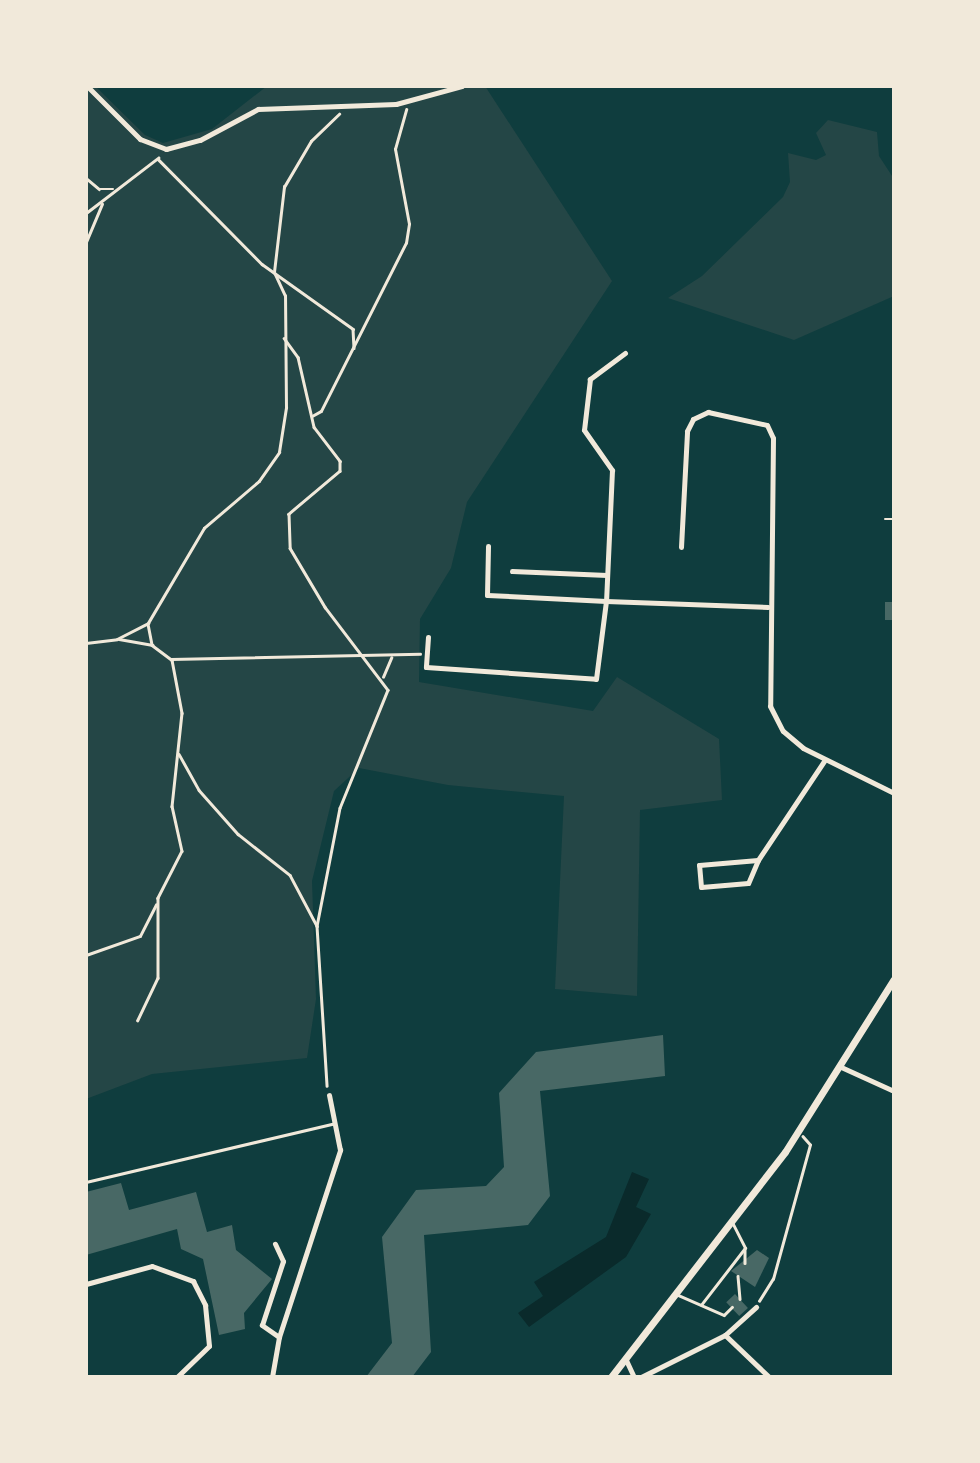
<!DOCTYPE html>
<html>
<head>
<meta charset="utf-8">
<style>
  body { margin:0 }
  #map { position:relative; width:980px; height:1463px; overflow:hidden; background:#0f3d3e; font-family:"Noto Sans",sans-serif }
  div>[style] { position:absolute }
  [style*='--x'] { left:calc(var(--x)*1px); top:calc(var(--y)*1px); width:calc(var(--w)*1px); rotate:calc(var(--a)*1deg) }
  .green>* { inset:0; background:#244646 }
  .water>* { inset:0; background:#0a2a2b }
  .building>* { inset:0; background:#486865; transform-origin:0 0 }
  .path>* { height:2.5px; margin:-1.25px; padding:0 1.25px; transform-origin:1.25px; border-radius:1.25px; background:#f1e9da }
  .service>* { height:2.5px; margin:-1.25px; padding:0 1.25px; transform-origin:1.25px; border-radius:1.25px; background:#f1e9da }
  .minor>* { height:5px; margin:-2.5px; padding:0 2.5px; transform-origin:2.5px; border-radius:2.5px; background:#f1e9da }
  .tertiary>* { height:7px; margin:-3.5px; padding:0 3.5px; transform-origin:3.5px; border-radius:3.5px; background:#f1e9da }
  span { translate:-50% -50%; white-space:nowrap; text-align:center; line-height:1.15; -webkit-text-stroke:5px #f1e9da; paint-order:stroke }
  .frame { position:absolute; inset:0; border:88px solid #f1e9da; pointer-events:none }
</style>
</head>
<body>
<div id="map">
  <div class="green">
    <div style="clip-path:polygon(86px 86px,95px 86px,145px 135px,163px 143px,212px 129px,267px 86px,485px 86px,612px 281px,467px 502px,451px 568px,420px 619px,419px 682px,593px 711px,617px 677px,719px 739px,722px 800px,640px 810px,637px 996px,555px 989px,564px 796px,448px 785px,359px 768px,334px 791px,312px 881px,316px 999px,307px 1058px,152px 1074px,86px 1099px)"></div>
    <div style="clip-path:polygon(828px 120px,877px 132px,879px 156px,894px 179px,894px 296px,794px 340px,668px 298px,702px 276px,783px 197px,790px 182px,788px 153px,816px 160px,826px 155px,816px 133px)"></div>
  </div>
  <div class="water">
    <div style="clip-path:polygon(632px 1172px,649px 1179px,636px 1207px,651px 1214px,626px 1257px,529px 1327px,518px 1313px,543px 1296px,534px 1282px,606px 1237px)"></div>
  </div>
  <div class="building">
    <div style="left:894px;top:602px;width:18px;height:9px;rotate:90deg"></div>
    <div style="clip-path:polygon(663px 1035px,665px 1076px,540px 1091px,550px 1196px,528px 1225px,424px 1235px,431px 1352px,412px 1377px,366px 1377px,392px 1343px,382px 1237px,416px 1190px,486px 1186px,504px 1167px,499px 1093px,536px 1052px)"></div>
    <div style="clip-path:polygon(121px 1183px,129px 1210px,196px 1192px,207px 1232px,232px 1225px,236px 1250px,272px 1279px,244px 1313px,245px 1329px,219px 1335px,203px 1259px,181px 1249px,177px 1229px,86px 1255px,86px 1192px)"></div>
    <div style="clip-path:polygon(757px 1250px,769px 1258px,755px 1287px,731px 1271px)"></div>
    <div style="left:735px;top:1294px;width:19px;height:12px;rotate:47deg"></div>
  </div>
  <div class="path">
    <div style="--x:158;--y:159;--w:148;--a:45.3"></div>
    <div style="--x:262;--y:264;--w:112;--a:35.5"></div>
    <div style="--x:353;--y:329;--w:19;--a:87"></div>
    <div style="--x:86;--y:178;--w:17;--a:40"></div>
    <div style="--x:99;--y:189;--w:14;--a:0"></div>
    <div style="--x:86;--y:213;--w:91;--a:-37.4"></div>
    <div style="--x:86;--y:242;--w:41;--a:-67.2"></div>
    <div style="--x:284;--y:338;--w:24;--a:54"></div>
    <div style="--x:298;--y:357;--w:72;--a:77.1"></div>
    <div style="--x:314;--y:427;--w:43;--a:52.6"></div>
    <div style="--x:340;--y:461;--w:10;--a:90"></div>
    <div style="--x:340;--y:471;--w:67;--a:139.9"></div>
    <div style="--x:289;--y:514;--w:34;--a:88"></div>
    <div style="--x:290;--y:548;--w:69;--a:59.3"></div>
    <div style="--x:325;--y:607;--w:104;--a:52.8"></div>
    <div style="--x:388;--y:690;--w:127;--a:112.1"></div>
    <div style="--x:340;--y:808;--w:120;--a:101"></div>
    <div style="--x:317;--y:926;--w:160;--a:86.4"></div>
    <div style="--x:312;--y:416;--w:10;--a:-29"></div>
    <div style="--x:321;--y:411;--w:188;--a:-63.2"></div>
    <div style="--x:406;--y:243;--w:19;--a:-81"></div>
    <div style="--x:409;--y:224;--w:76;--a:-100.6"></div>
    <div style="--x:395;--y:149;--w:41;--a:-74.2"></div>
    <div style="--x:148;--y:624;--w:21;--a:79"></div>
    <div style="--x:119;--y:639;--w:34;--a:10"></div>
    <div style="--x:152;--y:645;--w:25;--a:37"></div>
    <div style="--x:172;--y:660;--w:54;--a:79.3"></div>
    <div style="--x:182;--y:713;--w:94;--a:96.1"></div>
    <div style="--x:172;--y:806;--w:46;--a:77.5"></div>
    <div style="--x:182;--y:851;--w:53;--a:117.1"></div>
    <div style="--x:158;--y:898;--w:80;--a:90"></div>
    <div style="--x:158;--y:978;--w:47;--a:115.5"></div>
    <div style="--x:86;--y:643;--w:31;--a:-7"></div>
    <div style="--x:117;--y:639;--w:35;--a:-27"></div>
    <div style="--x:148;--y:623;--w:110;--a:-59.5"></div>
    <div style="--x:204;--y:528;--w:72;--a:-40.5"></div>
    <div style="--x:259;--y:481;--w:35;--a:-55"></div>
    <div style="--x:279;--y:452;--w:45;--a:-81"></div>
    <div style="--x:286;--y:408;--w:112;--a:-90.5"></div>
    <div style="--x:285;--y:296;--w:26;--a:-115"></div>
    <div style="--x:274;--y:272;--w:86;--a:-83.3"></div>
    <div style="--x:284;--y:187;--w:53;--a:-59.6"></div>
    <div style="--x:311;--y:141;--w:39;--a:-44"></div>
    <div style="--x:171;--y:659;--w:249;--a:-1.2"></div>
    <div style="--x:383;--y:677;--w:21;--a:-67"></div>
    <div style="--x:179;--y:754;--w:41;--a:60.9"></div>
    <div style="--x:199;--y:790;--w:59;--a:48.4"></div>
    <div style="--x:238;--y:834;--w:66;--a:38.3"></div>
    <div style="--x:290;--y:875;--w:58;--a:62.1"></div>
    <div style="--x:86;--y:955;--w:57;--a:-19.4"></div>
    <div style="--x:140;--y:936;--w:35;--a:-63"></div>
    <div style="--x:759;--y:1301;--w:26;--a:-58"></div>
    <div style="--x:773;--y:1279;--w:139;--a:-74.6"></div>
    <div style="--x:810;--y:1145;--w:11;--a:-131"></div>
  </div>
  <div class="service">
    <div style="--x:885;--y:519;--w:9;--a:0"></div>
    <div style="--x:86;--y:1182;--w:253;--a:-13.3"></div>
    <div style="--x:745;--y:1249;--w:14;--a:90"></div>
    <div style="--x:738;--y:1276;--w:23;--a:85"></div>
    <div style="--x:678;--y:1295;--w:50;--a:23.5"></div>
    <div style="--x:724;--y:1315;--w:11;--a:-45"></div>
    <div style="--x:701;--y:1305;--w:72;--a:-52.3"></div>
    <div style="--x:745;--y:1248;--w:27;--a:-117"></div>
  </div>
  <div class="minor">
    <div style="--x:87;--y:86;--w:75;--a:45"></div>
    <div style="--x:140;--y:139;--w:28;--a:21"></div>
    <div style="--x:166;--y:149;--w:35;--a:-15"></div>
    <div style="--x:200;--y:140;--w:66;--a:-28.1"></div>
    <div style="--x:258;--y:109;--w:138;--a:-2.1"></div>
    <div style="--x:396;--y:104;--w:68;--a:-15.3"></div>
    <div style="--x:625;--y:353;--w:44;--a:143.4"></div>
    <div style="--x:590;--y:379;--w:51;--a:96.7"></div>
    <div style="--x:584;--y:430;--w:49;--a:55"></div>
    <div style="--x:612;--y:470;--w:131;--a:92.6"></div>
    <div style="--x:606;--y:601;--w:162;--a:2.1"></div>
    <div style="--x:681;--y:547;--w:116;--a:-87"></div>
    <div style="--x:687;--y:431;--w:13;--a:-63"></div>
    <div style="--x:693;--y:419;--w:17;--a:-25"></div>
    <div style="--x:708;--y:412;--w:60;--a:12.4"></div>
    <div style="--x:767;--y:425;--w:14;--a:65"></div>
    <div style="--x:773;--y:438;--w:268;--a:90.6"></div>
    <div style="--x:770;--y:706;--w:28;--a:63"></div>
    <div style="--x:783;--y:731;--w:26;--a:40"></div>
    <div style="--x:803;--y:748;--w:102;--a:26.3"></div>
    <div style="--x:512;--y:571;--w:95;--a:2.4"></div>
    <div style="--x:428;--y:637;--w:30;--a:94"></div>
    <div style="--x:426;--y:667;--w:170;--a:4"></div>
    <div style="--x:596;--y:679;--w:79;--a:-82.7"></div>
    <div style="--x:606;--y:601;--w:119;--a:-177.1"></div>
    <div style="--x:487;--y:595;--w:49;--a:-88.8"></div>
    <div style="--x:758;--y:860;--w:25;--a:113"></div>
    <div style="--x:748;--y:883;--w:47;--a:175.1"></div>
    <div style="--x:701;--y:887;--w:22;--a:-95"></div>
    <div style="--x:699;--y:865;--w:59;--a:-4.8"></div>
    <div style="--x:758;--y:860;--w:119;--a:-56.3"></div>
    <div style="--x:841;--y:1067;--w:58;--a:24.4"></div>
    <div style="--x:86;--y:1284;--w:68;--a:-15.3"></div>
    <div style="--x:152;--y:1266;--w:44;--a:20.1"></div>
    <div style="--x:193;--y:1281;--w:27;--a:63"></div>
    <div style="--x:205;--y:1305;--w:41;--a:84.4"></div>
    <div style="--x:209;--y:1346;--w:45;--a:135.9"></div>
    <div style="--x:725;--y:1335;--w:42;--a:-42.1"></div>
    <div style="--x:279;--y:1337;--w:197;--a:-71.9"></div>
    <div style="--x:340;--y:1150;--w:56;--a:-101.3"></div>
    <div style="--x:626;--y:1360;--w:19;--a:65"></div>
    <div style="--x:272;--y:1377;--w:41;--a:-80.1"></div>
    <div style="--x:279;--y:1337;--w:21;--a:-145"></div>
    <div style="--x:262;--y:1325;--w:67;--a:-71.8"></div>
    <div style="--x:283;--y:1261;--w:19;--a:-115"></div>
    <div style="--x:641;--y:1377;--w:94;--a:-26.6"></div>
    <div style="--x:725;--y:1335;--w:61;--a:43.7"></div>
  </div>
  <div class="tertiary">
    <div style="--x:611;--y:1377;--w:284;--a:-52.3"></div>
    <div style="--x:785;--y:1152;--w:204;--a:-57.8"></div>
  </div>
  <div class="frame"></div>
</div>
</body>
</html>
